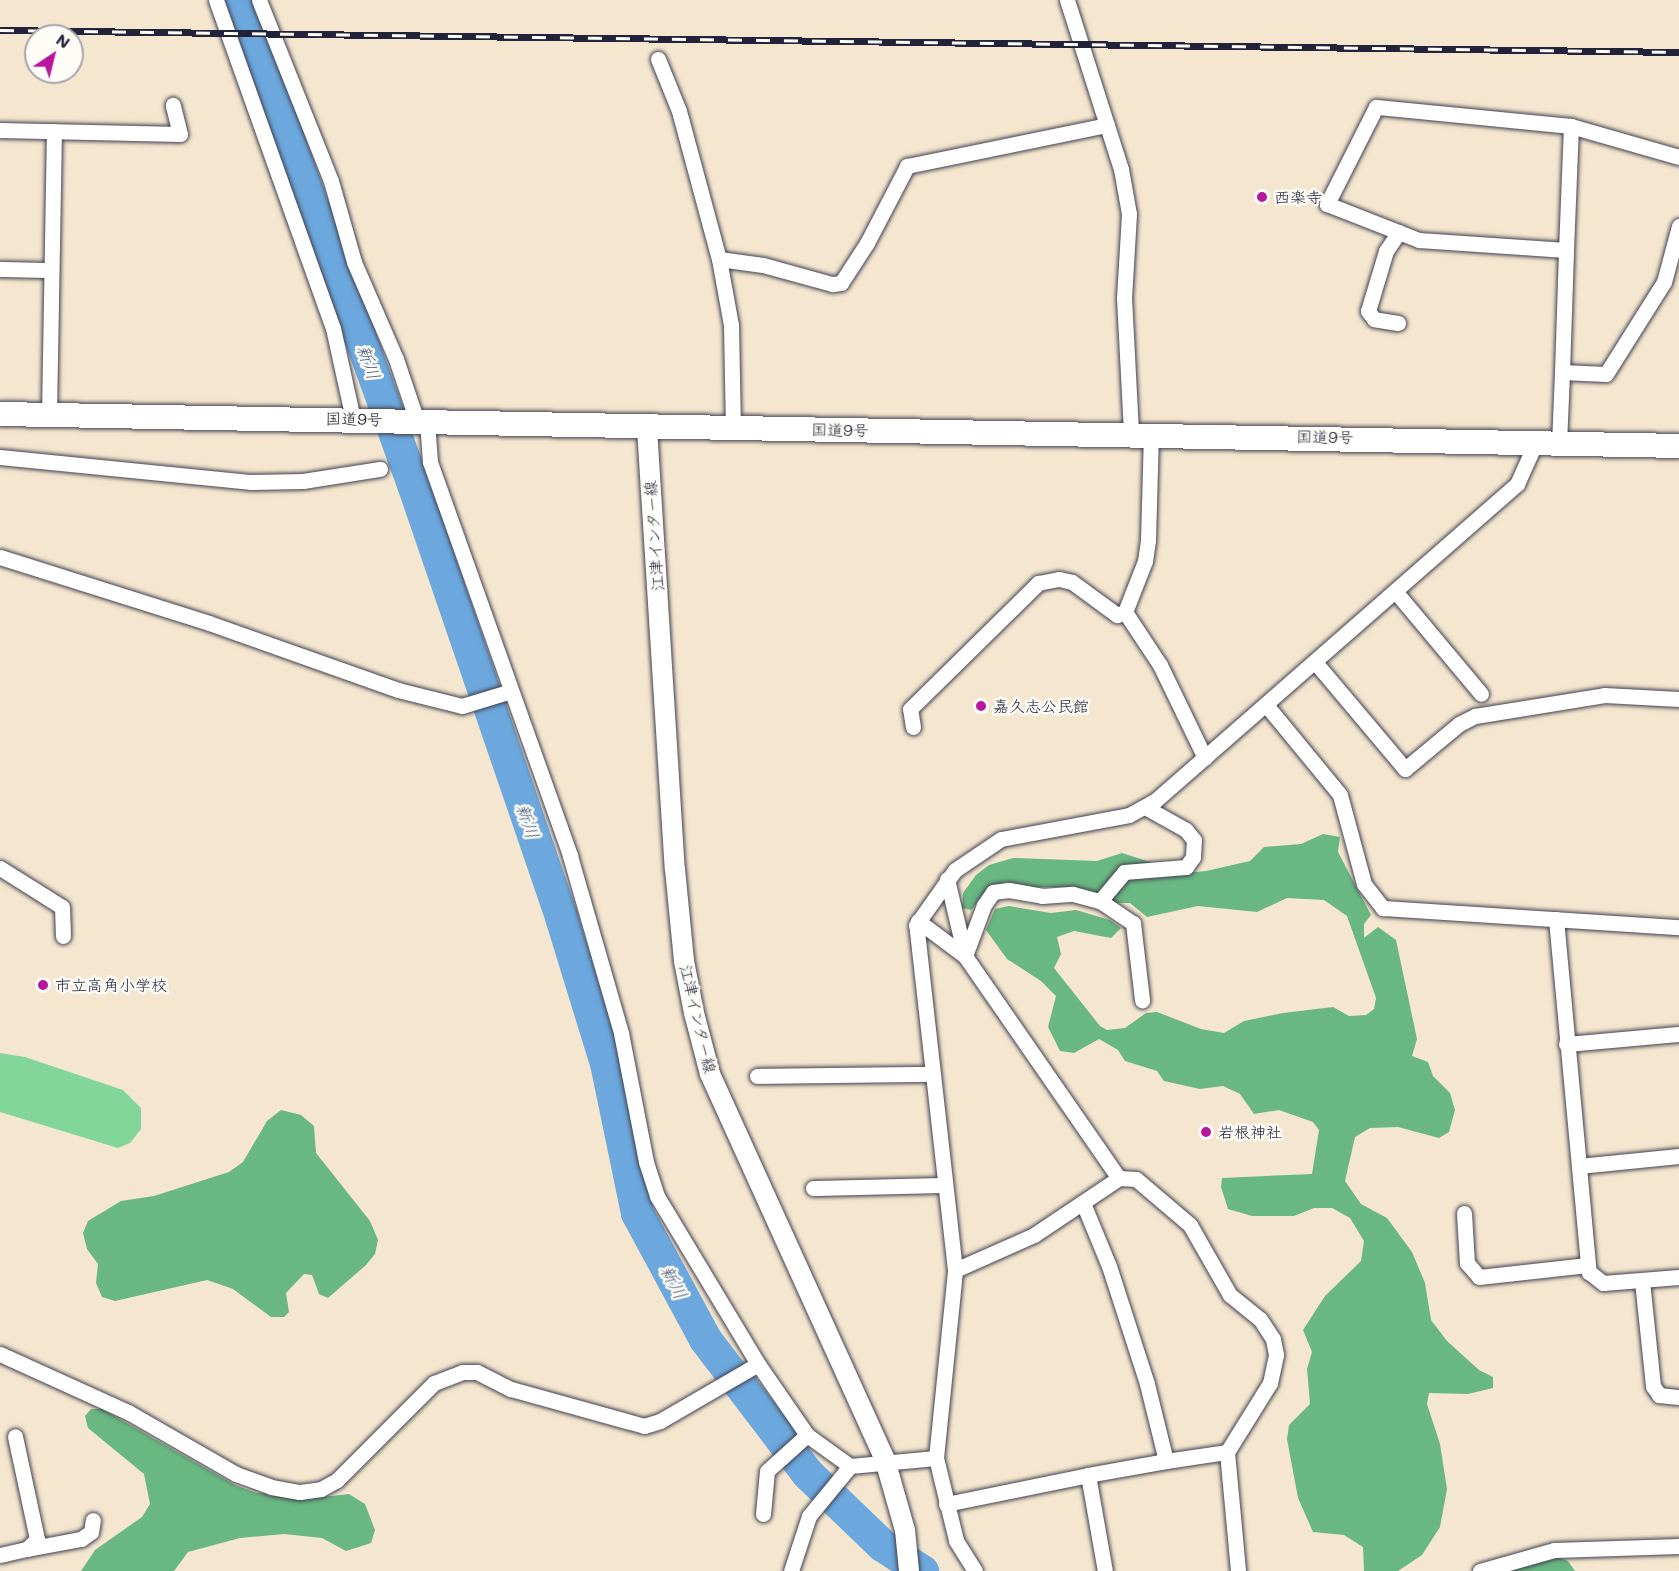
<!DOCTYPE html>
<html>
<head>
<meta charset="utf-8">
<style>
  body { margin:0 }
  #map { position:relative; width:1679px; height:1571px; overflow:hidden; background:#f5e7cf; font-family:Mali,"Klee One",sans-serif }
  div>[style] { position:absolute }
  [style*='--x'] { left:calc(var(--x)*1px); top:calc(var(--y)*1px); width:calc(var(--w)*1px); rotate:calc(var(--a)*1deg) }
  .green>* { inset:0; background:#82d699 }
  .forest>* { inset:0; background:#69b781 }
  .river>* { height:33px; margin:-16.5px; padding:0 16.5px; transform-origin:16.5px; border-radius:16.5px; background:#6ca8dd }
  .roads { filter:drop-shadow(0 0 2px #424051) drop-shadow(0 0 2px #424051) }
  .minor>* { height:15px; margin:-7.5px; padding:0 7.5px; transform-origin:7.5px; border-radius:7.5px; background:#fff }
  .secondary>* { height:20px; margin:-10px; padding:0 10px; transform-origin:10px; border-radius:10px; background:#fff }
  .trunk>* { height:24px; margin:-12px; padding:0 12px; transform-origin:12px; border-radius:12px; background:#fff }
  .rail>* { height:7px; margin-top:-3.5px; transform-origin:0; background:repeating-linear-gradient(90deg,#fdfcf7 0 14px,#22223b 0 28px); box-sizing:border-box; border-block:2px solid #22223b }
  .dots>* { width:16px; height:16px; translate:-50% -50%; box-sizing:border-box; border:3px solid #fdfcf7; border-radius:50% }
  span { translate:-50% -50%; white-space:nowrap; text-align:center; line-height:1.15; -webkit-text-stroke:5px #fdfcf7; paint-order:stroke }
  .poi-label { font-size:16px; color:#22223b }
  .left { translate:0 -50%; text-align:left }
  .street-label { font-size:16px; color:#22223b }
  .water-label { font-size:18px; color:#40587c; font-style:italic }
  .north { position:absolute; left:24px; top:24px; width:60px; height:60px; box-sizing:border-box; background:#fdfcf7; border:2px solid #a5a5ac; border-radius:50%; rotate:35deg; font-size:16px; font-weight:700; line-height:24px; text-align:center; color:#22223b }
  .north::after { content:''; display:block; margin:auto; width:21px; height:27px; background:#b5179e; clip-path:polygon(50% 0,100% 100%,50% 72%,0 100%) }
</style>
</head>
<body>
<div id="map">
  <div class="green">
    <div style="clip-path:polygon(0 1053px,25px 1057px,123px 1090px,141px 1108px,141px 1129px,130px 1143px,118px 1148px,0 1112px)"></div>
  </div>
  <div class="forest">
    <div style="clip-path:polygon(1323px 834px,1340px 837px,1338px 852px,1371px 915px,1364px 924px,1364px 938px,1378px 927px,1396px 940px,1417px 1039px,1412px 1056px,1428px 1062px,1433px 1076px,1450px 1093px,1455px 1110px,1449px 1132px,1439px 1138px,1398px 1127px,1370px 1128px,1355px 1137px,1345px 1181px,1361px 1204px,1387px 1218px,1412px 1252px,1425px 1283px,1431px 1320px,1447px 1341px,1479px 1370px,1493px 1377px,1493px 1388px,1468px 1394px,1429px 1393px,1427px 1404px,1440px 1444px,1447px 1489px,1440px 1527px,1422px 1555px,1398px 1571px,1364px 1571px,1363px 1547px,1344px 1535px,1313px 1532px,1298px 1498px,1287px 1439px,1289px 1425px,1310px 1404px,1307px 1369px,1312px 1352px,1303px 1330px,1325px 1296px,1361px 1261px,1364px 1241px,1350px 1218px,1332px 1208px,1314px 1208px,1294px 1216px,1252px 1216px,1228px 1209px,1221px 1187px,1222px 1178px,1312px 1174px,1319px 1130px,1313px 1122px,1279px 1110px,1254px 1114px,1240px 1094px,1223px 1086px,1200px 1089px,1164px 1081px,1157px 1071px,1125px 1061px,1118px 1050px,1099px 1039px,1074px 1053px,1060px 1051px,1048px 1027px,1056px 996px,1041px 981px,1007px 959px,986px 930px,995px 909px,1009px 906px,1051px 913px,1076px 910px,1110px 920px,1121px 928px,1111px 938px,1074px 931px,1057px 937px,1061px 954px,1054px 968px,1100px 1026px,1107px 1030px,1125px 1028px,1146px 1013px,1157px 1012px,1201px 1029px,1224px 1033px,1244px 1021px,1283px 1013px,1333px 1007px,1349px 1016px,1366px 1015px,1374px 1009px,1376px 998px,1347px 916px,1324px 900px,1287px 898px,1257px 912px,1198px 906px,1147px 917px,1130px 903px,1116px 903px,1074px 887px,1036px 887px,1007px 882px,992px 885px,971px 910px,962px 908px,963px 893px,976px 875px,989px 865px,1013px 858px,1097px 861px,1122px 853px,1184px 873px,1206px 871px,1250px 861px,1264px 847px,1301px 844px)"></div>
    <div style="clip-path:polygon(281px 1110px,301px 1115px,314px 1126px,316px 1153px,370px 1221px,378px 1240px,375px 1254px,366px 1265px,328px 1298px,319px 1294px,312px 1275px,304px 1274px,286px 1293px,289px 1312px,284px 1317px,271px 1317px,233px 1289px,207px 1280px,115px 1301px,102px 1297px,96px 1283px,98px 1264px,87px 1249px,83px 1233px,88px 1221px,121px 1201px,154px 1196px,229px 1172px,243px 1162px,267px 1121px)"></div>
    <div style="clip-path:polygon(91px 1409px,102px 1409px,235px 1485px,257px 1493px,322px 1497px,349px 1494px,365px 1504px,375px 1530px,371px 1543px,346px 1551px,322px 1538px,284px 1534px,240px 1538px,188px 1552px,174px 1571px,81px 1571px,95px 1550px,142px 1517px,150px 1504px,144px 1474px,88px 1428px,85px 1416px)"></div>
    <div style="clip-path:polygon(1550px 1554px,1568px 1561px,1575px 1571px,1496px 1571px)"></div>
  </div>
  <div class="river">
    <div style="--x:238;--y:0;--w:515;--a:70.12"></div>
    <div style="--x:413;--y:484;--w:458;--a:71.1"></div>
    <div style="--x:561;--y:917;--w:153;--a:72.9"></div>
    <div style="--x:606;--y:1063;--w:153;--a:78.3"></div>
    <div style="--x:637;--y:1213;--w:143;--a:61.6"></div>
    <div style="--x:705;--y:1339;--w:168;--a:52.7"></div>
    <div style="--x:807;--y:1473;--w:104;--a:43.8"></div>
    <div style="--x:882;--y:1545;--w:48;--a:33"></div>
  </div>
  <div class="roads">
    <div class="minor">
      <div style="--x:216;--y:0;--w:348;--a:70.4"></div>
      <div style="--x:333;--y:328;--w:93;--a:77.6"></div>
      <div style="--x:259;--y:0;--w:195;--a:68.3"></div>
      <div style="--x:331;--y:181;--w:84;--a:74.1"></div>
      <div style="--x:354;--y:262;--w:106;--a:66.6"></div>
      <div style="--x:396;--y:359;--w:65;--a:71.3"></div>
      <div style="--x:1067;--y:0;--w:177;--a:72.3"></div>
      <div style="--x:1121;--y:169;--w:46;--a:79.9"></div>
      <div style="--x:1129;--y:214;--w:84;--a:93.4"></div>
      <div style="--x:1124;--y:298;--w:134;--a:87"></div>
      <div style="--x:658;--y:59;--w:56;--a:68"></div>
      <div style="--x:679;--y:111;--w:153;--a:74.9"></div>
      <div style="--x:719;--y:259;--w:67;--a:79.7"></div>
      <div style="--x:731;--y:325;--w:104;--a:88.9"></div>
      <div style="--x:1571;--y:126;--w:112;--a:16"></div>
      <div style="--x:0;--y:130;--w:180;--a:1.3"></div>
      <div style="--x:180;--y:134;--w:30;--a:-104"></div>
      <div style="--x:719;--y:259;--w:44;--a:7.8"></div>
      <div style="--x:763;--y:265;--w:72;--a:15.4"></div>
      <div style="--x:832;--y:284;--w:9;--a:-6"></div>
      <div style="--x:841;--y:283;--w:48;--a:-57"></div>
      <div style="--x:867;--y:243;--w:87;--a:-62.5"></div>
      <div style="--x:907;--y:166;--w:204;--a:-11.6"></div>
      <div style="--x:0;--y:269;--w:49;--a:1.2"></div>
      <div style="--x:1398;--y:323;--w:24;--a:-171"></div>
      <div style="--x:1374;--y:319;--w:10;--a:-127"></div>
      <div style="--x:1368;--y:311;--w:63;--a:-73.3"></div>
      <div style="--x:1386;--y:251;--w:23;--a:-56"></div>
      <div style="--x:1562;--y:372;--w:44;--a:2.6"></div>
      <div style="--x:1606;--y:374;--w:109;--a:-57.8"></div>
      <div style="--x:1664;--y:282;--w:58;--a:-75"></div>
      <div style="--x:49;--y:415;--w:284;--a:-89"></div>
      <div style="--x:427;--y:421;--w:41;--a:85.8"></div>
      <div style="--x:430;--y:462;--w:418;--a:70.4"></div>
      <div style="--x:570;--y:856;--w:184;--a:73.9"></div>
      <div style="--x:621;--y:1033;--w:131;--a:79"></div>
      <div style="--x:646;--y:1162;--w:36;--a:72"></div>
      <div style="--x:657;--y:1196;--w:196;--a:59"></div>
      <div style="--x:758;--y:1364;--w:86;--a:55.4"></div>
      <div style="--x:807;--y:1435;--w:53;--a:35.8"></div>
      <div style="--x:850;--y:1466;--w:86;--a:-5.3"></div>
      <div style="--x:1151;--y:433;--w:107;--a:91.6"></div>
      <div style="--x:1148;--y:540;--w:21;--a:98"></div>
      <div style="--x:1145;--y:561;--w:55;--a:111.4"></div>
      <div style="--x:1125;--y:612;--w:64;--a:56.6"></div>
      <div style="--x:1160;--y:665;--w:103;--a:64.2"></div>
      <div style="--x:1559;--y:444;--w:72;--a:-87.6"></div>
      <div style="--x:1562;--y:372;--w:122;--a:-88.1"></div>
      <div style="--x:1566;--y:250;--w:124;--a:-87.7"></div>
      <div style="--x:1571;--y:126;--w:196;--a:-174.4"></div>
      <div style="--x:1376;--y:107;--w:109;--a:116.8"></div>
      <div style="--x:1327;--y:204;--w:99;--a:21.4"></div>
      <div style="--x:1419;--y:240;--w:147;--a:3.9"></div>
      <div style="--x:0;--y:457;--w:253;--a:5.7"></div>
      <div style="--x:252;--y:482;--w:51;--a:-1.1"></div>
      <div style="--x:303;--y:481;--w:78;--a:-8.9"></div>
      <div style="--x:0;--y:557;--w:219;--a:17.5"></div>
      <div style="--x:209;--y:623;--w:201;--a:19.5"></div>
      <div style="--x:398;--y:690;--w:66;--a:14"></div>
      <div style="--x:462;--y:706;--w:51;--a:-17"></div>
      <div style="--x:1395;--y:591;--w:134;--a:50.1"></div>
      <div style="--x:1315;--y:662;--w:140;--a:49.9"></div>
      <div style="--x:1405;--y:769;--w:70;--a:-39.8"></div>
      <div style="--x:1459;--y:724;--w:18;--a:-27"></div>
      <div style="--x:1475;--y:716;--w:131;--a:-9.2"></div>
      <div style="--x:1604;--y:695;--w:75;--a:3.1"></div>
      <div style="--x:1267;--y:706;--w:115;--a:50.6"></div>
      <div style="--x:1340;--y:795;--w:92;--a:74.9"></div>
      <div style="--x:1364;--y:884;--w:31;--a:52"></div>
      <div style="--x:1383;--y:908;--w:297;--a:3.7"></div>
      <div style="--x:913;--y:727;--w:18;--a:-99"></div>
      <div style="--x:910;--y:709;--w:180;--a:-44.5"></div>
      <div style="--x:1038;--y:583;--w:21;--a:-11"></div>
      <div style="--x:1059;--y:579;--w:13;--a:13"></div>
      <div style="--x:1072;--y:582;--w:56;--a:36.3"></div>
      <div style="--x:1117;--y:615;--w:9;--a:-21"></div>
      <div style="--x:0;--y:868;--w:73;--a:32.2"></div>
      <div style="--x:62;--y:907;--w:29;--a:88"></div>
      <div style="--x:947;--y:879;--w:79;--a:76.8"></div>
      <div style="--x:965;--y:956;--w:270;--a:55.3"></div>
      <div style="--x:1119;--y:1178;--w:102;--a:146.2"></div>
      <div style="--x:1034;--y:1235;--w:86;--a:156.1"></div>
      <div style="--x:1100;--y:901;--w:38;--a:-50"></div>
      <div style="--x:1124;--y:872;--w:62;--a:-4.6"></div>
      <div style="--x:1186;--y:867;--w:12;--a:-55"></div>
      <div style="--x:1193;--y:857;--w:17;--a:-87"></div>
      <div style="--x:1194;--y:840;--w:13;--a:-129"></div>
      <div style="--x:1186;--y:830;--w:47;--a:-150.7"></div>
      <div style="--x:1556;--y:919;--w:355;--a:84.7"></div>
      <div style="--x:1589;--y:1272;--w:18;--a:38"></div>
      <div style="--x:1603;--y:1283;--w:76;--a:-4.5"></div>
      <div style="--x:918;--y:921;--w:59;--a:36.7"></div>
      <div style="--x:965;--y:956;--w:54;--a:-69.6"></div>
      <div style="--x:984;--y:905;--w:16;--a:-55"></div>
      <div style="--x:993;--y:892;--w:16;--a:-7"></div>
      <div style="--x:1009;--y:890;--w:34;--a:10"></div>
      <div style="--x:1042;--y:896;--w:31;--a:-4"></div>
      <div style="--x:1073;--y:894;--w:28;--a:15"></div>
      <div style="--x:1100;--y:901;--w:40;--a:34"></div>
      <div style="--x:1133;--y:923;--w:78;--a:83.3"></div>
      <div style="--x:1566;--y:1044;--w:113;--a:-5.1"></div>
      <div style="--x:757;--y:1076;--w:173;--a:-0.7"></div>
      <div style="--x:1579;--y:1166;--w:100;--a:-5.7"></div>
      <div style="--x:1119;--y:1178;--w:17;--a:3"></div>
      <div style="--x:1136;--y:1179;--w:71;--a:40.4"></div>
      <div style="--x:1190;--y:1225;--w:81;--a:60.3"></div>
      <div style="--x:1230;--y:1295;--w:38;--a:39"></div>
      <div style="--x:1260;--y:1319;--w:24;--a:57"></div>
      <div style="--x:1273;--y:1339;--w:16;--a:79"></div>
      <div style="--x:1276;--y:1355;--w:29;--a:102"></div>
      <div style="--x:1270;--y:1383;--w:81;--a:121.9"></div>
      <div style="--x:813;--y:1188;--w:132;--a:-1.3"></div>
      <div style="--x:1083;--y:1203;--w:68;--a:67.6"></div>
      <div style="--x:1109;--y:1266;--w:124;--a:72.1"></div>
      <div style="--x:1147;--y:1384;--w:79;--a:76.1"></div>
      <div style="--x:1166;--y:1461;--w:79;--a:169.8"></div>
      <div style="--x:1088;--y:1475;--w:97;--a:80"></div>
      <div style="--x:1464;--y:1213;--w:50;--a:86.6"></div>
      <div style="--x:1467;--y:1263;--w:18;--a:49"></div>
      <div style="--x:1479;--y:1277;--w:109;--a:-6.3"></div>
      <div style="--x:1642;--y:1281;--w:106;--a:84"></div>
      <div style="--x:1653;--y:1386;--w:11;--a:56"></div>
      <div style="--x:1659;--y:1395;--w:20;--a:6"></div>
      <div style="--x:0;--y:1354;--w:141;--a:24.4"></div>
      <div style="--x:128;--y:1412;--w:125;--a:29.9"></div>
      <div style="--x:236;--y:1474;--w:37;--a:20"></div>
      <div style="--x:271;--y:1487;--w:29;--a:10"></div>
      <div style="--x:300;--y:1492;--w:21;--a:-8"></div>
      <div style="--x:321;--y:1489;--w:18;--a:-29"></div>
      <div style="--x:337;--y:1480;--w:137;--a:-45"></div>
      <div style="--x:434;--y:1383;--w:30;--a:-21"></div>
      <div style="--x:462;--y:1372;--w:15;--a:0"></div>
      <div style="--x:477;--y:1372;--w:38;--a:27"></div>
      <div style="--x:511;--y:1389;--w:138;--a:15.5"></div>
      <div style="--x:644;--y:1426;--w:17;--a:-17"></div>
      <div style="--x:660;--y:1421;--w:113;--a:-30.2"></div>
      <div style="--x:1166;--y:1461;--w:62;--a:-8.4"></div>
      <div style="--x:1227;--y:1452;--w:120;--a:84.7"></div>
      <div style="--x:946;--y:1504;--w:145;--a:-11.5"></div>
      <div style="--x:763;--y:1514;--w:43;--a:-84.7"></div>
      <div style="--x:767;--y:1471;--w:54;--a:-42"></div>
      <div style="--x:27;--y:1549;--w:55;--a:-10.5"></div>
      <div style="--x:81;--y:1539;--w:12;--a:-35"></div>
      <div style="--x:91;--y:1532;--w:12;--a:-81"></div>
      <div style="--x:0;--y:1555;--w:28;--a:-13"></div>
      <div style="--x:27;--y:1549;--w:14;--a:-45"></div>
      <div style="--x:37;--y:1539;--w:105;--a:-102.1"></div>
      <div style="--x:791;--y:1571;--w:58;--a:-71.9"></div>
      <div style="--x:809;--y:1516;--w:65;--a:-50.6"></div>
      <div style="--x:975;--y:1571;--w:36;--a:-122"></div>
      <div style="--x:956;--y:1540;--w:84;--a:-103.7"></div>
      <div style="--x:936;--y:1458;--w:189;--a:-84.2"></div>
      <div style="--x:955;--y:1270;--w:347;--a:-96.4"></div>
      <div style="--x:916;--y:925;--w:67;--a:-54.7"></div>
      <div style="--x:955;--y:870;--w:55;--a:-34"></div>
      <div style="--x:1001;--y:839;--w:130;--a:-10.6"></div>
      <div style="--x:1129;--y:815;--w:31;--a:-29"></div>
      <div style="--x:1156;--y:800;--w:480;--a:-41.2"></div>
      <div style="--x:1517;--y:484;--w:44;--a:-65.8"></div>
      <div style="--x:1480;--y:1571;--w:77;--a:-15.8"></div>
      <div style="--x:1554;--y:1550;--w:125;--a:-1.8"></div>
    </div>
    <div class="secondary">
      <div style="--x:647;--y:428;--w:442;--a:86.4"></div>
      <div style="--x:675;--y:869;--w:92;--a:84.4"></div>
      <div style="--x:684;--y:961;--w:53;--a:79.1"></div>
      <div style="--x:694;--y:1013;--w:63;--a:75.3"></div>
      <div style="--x:710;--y:1074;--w:424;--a:65.6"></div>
      <div style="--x:885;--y:1460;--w:73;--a:74.1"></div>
      <div style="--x:905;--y:1530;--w:41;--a:84.4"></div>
    </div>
    <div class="trunk">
      <div style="--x:0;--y:414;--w:1679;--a:1.09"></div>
    </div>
  </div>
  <div class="rail">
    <div style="--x:0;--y:30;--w:1679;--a:0.75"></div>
  </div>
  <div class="dots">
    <div style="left:1262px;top:197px;background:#b5179e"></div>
    <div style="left:981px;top:706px;background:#b5179e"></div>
    <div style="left:43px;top:985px;background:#b5179e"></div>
    <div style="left:1206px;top:1132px;background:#b5179e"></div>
  </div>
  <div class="poi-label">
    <span class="left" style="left:1274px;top:197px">西楽寺</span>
    <span class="left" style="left:993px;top:706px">嘉久志公民館</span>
    <span class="left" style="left:55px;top:985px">市立高角小学校</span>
    <span class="left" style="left:1218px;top:1132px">岩根神社</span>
  </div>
  <div class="street-label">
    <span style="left:354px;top:419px;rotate:1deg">国道9号</span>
    <span style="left:840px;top:430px;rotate:1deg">国道9号</span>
    <span style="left:1325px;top:437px;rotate:1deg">国道9号</span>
    <span style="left:654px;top:536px;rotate:-94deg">江津インター線</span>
    <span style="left:698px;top:1019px;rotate:77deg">江津インター線</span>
  </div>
  <div class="water-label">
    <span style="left:369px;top:362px;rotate:70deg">新川</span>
    <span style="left:528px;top:821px;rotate:71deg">新川</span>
    <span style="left:674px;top:1282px;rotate:62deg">新川</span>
  </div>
  <div class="north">N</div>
</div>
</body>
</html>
